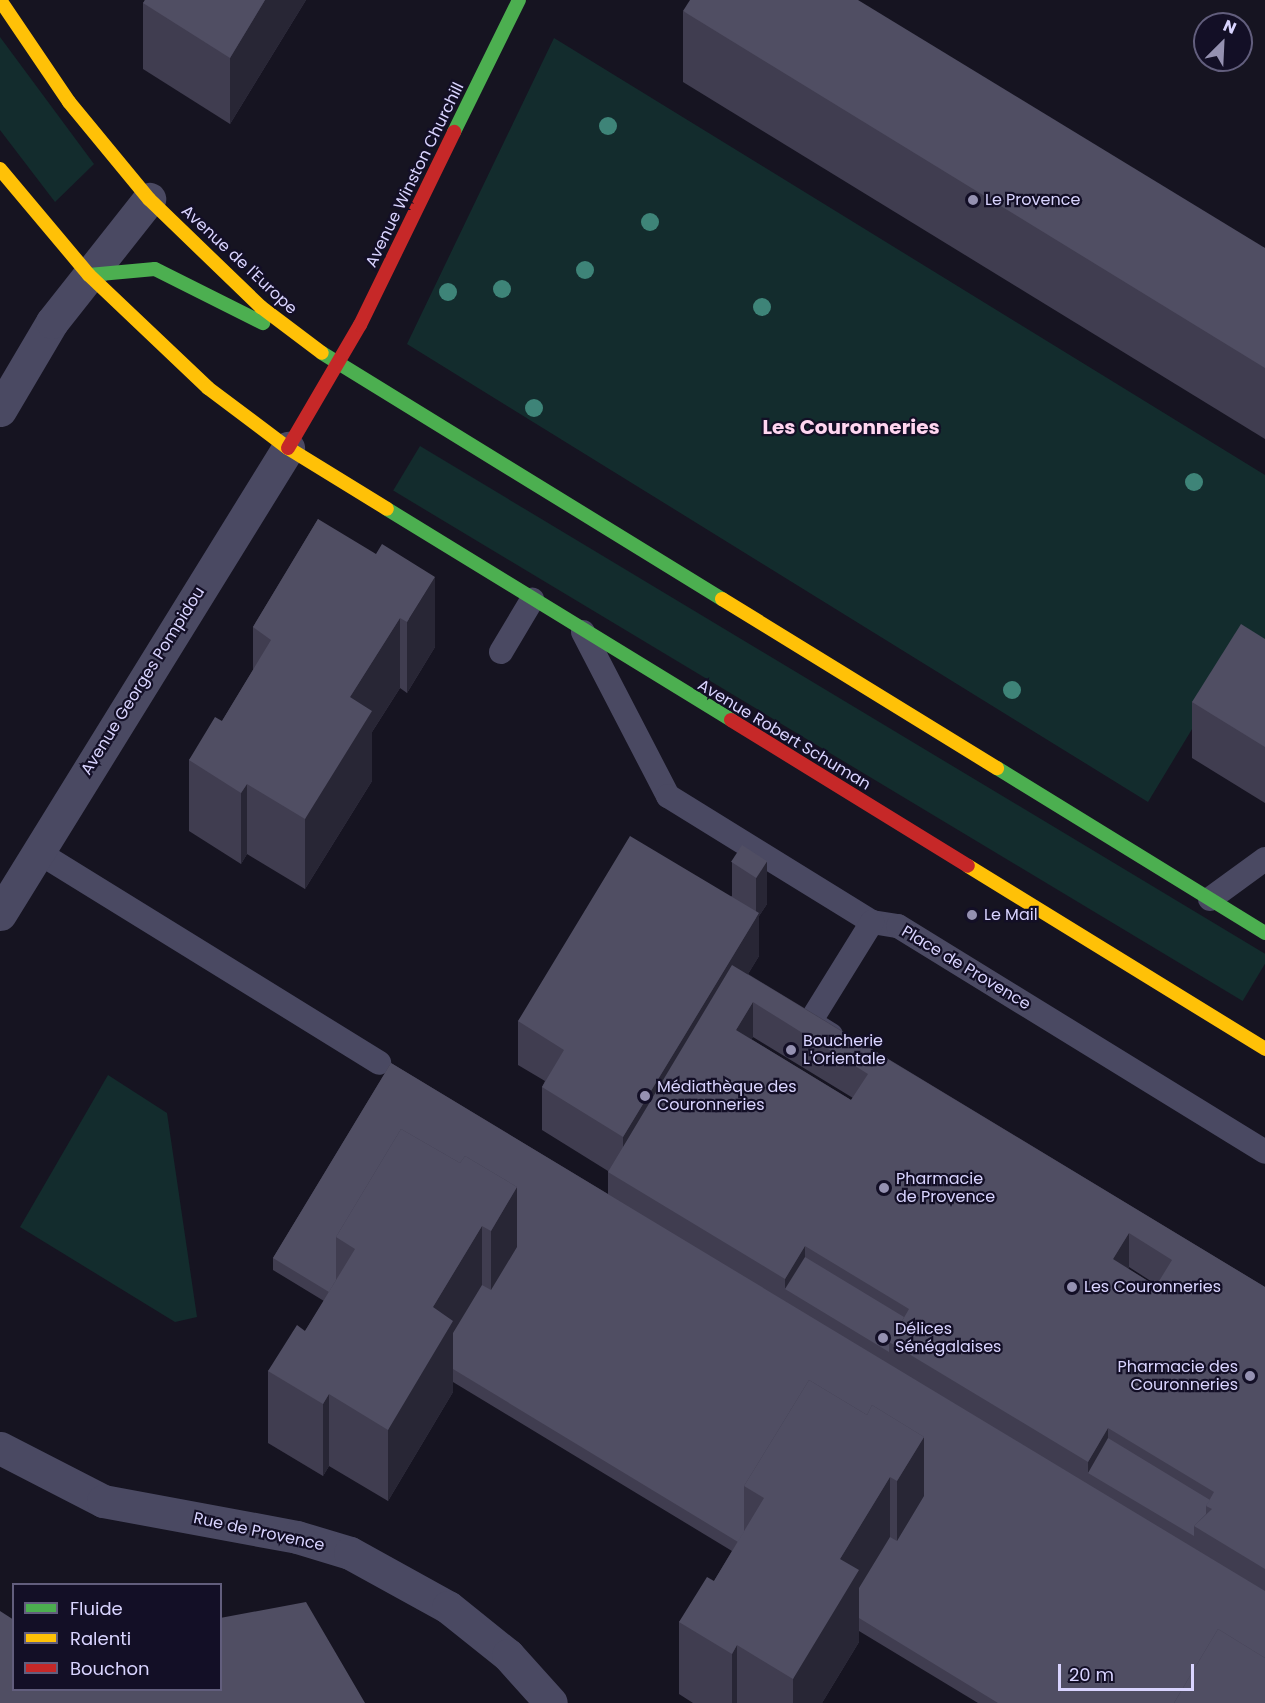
<!DOCTYPE html>
<html>
<head>
<meta charset="utf-8">
<style>
  body { margin:0 }
  #map { position:relative; width:1265px; height:1703px; overflow:hidden; background:#161421; font-family:Poppins,sans-serif }
  div>[style] { position:absolute }
  [style*='--x'] { left:calc(var(--x)*1px); top:calc(var(--y)*1px); width:calc(var(--w)*1px); rotate:calc(var(--a)*1deg) }
  .green>* { inset:0; background:#132c2d; transform-origin:0 0 }
  .lane>* { height:24px; margin:-12px; padding:0 12px; transform-origin:12px; border-radius:12px; background:#4a4962 }
  .street>* { height:33px; margin:-16.5px; padding:0 16.5px; transform-origin:16.5px; border-radius:16.5px; background:#4a4962 }
  .fast>* { height:14px; margin:-7px; padding:0 7px; transform-origin:7px; border-radius:7px; background:#4caf50 }
  .slow>* { height:14px; margin:-7px; padding:0 7px; transform-origin:7px; border-radius:7px; background:#ffc107 }
  .jam>* { height:14px; margin:-7px; padding:0 7px; transform-origin:7px; border-radius:7px; background:#c62828 }
  .trees>* { width:18px; height:18px; margin:-9px; border-radius:50%; background:#3e8478 }
  .wall>* { inset:0; background:#403d50 }
  .shaded-wall>* { inset:0; background:#282635 }
  .building>* { inset:0; background:#504e63; transform-origin:0 0 }
  .dots>* { width:16px; height:16px; translate:-50% -50%; box-sizing:border-box; border:3px solid #130f26; border-radius:50% }
  span { translate:-50% -50%; white-space:nowrap; text-align:center; line-height:1.15; -webkit-text-stroke:4.5px #130f26; paint-order:stroke }
  .street-label { font-size:16px; color:#d9d4ff }
  .poi-label { font-size:16px; color:#d9d4ff }
  .left { translate:0 -50%; text-align:left }
  .right { translate:-100% -50%; text-align:right }
  .quarter-label { font-size:20px; color:#ffd6f0; font-weight:700 }
  .legend { position:absolute; left:12px; top:1583px; width:210px; height:108px; box-sizing:border-box; background:#130f26; border:2px solid #625e7d; margin:0; padding:8px 10px; list-style:none; font-size:18px; color:#d9d4ff }
  .legend li { display:flex; align-items:center; gap:12px; height:30px }
  .legend b { width:30px; border:2px solid #625e7d }
  .north { position:absolute; left:1193px; top:12px; width:60px; height:60px; box-sizing:border-box; background:#130f26; border:2px solid #625e7d; border-radius:50%; rotate:24deg; font-size:16px; font-weight:700; line-height:24px; text-align:center; color:#d9d4ff }
  .north::after { content:''; display:block; margin:auto; width:21px; height:27px; background:#9591b1; clip-path:polygon(50% 0,100% 100%,50% 72%,0 100%) }
  .scale { position:absolute; left:1058px; top:1664px; width:136px; height:27px; box-sizing:border-box; border:3px solid #d9d4ff; border-top:0; padding-left:8px; font-size:18px; line-height:21px; white-space:nowrap; color:#d9d4ff; -webkit-text-stroke:4px #130f26; paint-order:stroke }
</style>
</head>
<body>
<div id="map">
  <div class="green">
    <div style="clip-path:polygon(0 37px,94px 164px,55px 202px,0 130px)"></div>
    <div style="clip-path:polygon(554px 38px,1265px 475px,1265px 656px,1244px 643px,1148px 802px,407px 344px)"></div>
    <div style="left:420px;top:446px;width:991px;height:52px;rotate:31deg"></div>
    <div style="clip-path:polygon(108px 1075px,167px 1113px,197px 1317px,175px 1322px,20px 1227px)"></div>
  </div>
  <div class="lane">
    <div style="--x:583;--y:632;--w:185;--a:62.6"></div>
    <div style="--x:668;--y:796;--w:240;--a:31.7"></div>
    <div style="--x:872;--y:922;--w:26;--a:9"></div>
    <div style="--x:898;--y:926;--w:431;--a:31.6"></div>
    <div style="--x:501;--y:652;--w:61;--a:-59.2"></div>
    <div style="--x:38;--y:852;--w:401;--a:31.7"></div>
    <div style="--x:1210;--y:899;--w:68;--a:-36"></div>
    <div style="--x:831;--y:1035;--w:25;--a:-148"></div>
    <div style="--x:810;--y:1022;--w:118;--a:-58.2"></div>
  </div>
  <div class="street">
    <div style="--x:0;--y:410;--w:102;--a:-59.4"></div>
    <div style="--x:52;--y:322;--w:157;--a:-51.7"></div>
    <div style="--x:0;--y:914;--w:548;--a:-58.28"></div>
    <div style="--x:0;--y:1448;--w:116;--a:27.2"></div>
    <div style="--x:103;--y:1501;--w:197;--a:10.5"></div>
    <div style="--x:297;--y:1537;--w:55;--a:16.8"></div>
    <div style="--x:350;--y:1553;--w:112;--a:28.9"></div>
    <div style="--x:448;--y:1607;--w:77;--a:38.7"></div>
    <div style="--x:508;--y:1655;--w:64;--a:48.1"></div>
  </div>
  <div class="fast">
    <div style="--x:454;--y:132;--w:147;--a:-63.8"></div>
    <div style="--x:89;--y:275;--w:66;--a:-5.2"></div>
    <div style="--x:155;--y:269;--w:121;--a:26.6"></div>
    <div style="--x:322;--y:353;--w:470;--a:31.6"></div>
    <div style="--x:387;--y:509;--w:404;--a:31.5"></div>
    <div style="--x:997;--y:768;--w:315;--a:31.6"></div>
  </div>
  <div class="slow">
    <div style="--x:0;--y:0;--w:123;--a:55.9"></div>
    <div style="--x:69;--y:102;--w:126;--a:50.5"></div>
    <div style="--x:149;--y:199;--w:156;--a:44"></div>
    <div style="--x:261;--y:307;--w:76;--a:37"></div>
    <div style="--x:0;--y:169;--w:138;--a:50"></div>
    <div style="--x:89;--y:275;--w:164;--a:43.5"></div>
    <div style="--x:208;--y:388;--w:100;--a:36.9"></div>
    <div style="--x:288;--y:448;--w:116;--a:31.6"></div>
    <div style="--x:722;--y:599;--w:323;--a:31.6"></div>
    <div style="--x:968;--y:866;--w:349;--a:31.6"></div>
  </div>
  <div class="jam">
    <div style="--x:288;--y:448;--w:143;--a:-59.7"></div>
    <div style="--x:360;--y:325;--w:215;--a:-64"></div>
    <div style="--x:731;--y:720;--w:278;--a:31.6"></div>
  </div>
  <div class="trees">
    <div style="left:608px;top:126px"></div>
    <div style="left:650px;top:222px"></div>
    <div style="left:585px;top:270px"></div>
    <div style="left:502px;top:289px"></div>
    <div style="left:448px;top:292px"></div>
    <div style="left:762px;top:307px"></div>
    <div style="left:534px;top:408px"></div>
    <div style="left:1194px;top:482px"></div>
    <div style="left:1012px;top:690px"></div>
  </div>
  <div class="wall">
    <div style="clip-path:polygon(145px 0,306px 0,230px 124px,143px 69px,143px 3px)"></div>
    <div style="clip-path:polygon(683px 11px,1265px 248px,1265px 439px,683px 82px)"></div>
    <div style="clip-path:polygon(318px 519px,435px 647px,407px 693px,400px 688px,372px 732px,372px 781px,305px 889px,247px 854px,241px 864px,189px 831px,189px 760px,222px 721px,253px 670px,253px 627px)"></div>
    <div style="clip-path:polygon(1265px 639px,1265px 803px,1192px 758px,1192px 702px)"></div>
    <div style="clip-path:polygon(evenodd,767px 861px,767px 904px,759px 916px,759px 956px,748px 974px,1265px 1287px,1265px 1703px,978px 1703px,859px 1631px,859px 1642px,822px 1703px,693px 1703px,679px 1694px,679px 1622px,714px 1581px,732px 1551px,453px 1382px,453px 1392px,388px 1501px,329px 1466px,323px 1476px,268px 1443px,268px 1371px,305px 1331px,324px 1301px,273px 1270px,273px 1258px,391px 1063px,608px 1194px,608px 1171px,542px 1130px,542px 1087px,545px 1081px,518px 1065px,518px 1021px,732px 896px,732px 862px,767px 861px,753px 1037px,853px 1098px,851px 1100px,751px 1039px,753px 1037px,767px 861px,1129px 1267px,1157px 1285px,1156px 1286px,1128px 1269px,1129px 1267px)"></div>
  </div>
  <div class="shaded-wall">
    <div style="clip-path:polygon(265px 0,306px 0,230px 124px,230px 58px)"></div>
    <div style="clip-path:polygon(435px 577px,435px 647px,407px 693px,407px 622px)"></div>
    <div style="clip-path:polygon(400px 618px,400px 688px,372px 732px,372px 781px,305px 889px,305px 819px,350px 697px)"></div>
    <div style="clip-path:polygon(247px 784px,247px 854px,241px 864px,241px 793px)"></div>
    <div style="clip-path:polygon(767px 861px,767px 904px,759px 916px,759px 956px,623px 1180px,623px 1137px,756px 918px,756px 877px)"></div>
    <div style="clip-path:polygon(753px 1002px,753px 1037px,736px 1064px,736px 1030px)"></div>
    <div style="clip-path:polygon(517px 1187px,517px 1259px,491px 1302px,491px 1231px)"></div>
    <div style="clip-path:polygon(482px 1226px,482px 1298px,453px 1345px,453px 1392px,388px 1501px,388px 1430px,433px 1307px)"></div>
    <div style="clip-path:polygon(1129px 1233px,1129px 1267px,1113px 1294px,1113px 1259px)"></div>
    <div style="clip-path:polygon(805px 1246px,805px 1281px,785px 1289px,785px 1279px)"></div>
    <div style="clip-path:polygon(329px 1394px,329px 1466px,323px 1476px,323px 1404px)"></div>
    <div style="clip-path:polygon(1108px 1428px,1108px 1462px,1088px 1473px,1088px 1462px)"></div>
    <div style="clip-path:polygon(924px 1437px,924px 1509px,897px 1553px,897px 1481px)"></div>
    <div style="clip-path:polygon(890px 1477px,890px 1549px,859px 1600px,859px 1642px,822px 1703px,793px 1703px,793px 1679px,840px 1559px)"></div>
    <div style="clip-path:polygon(737px 1645px,737px 1703px,732px 1703px,732px 1654px)"></div>
  </div>
  <div class="building">
    <div style="clip-path:polygon(145px 0,265px 0,230px 58px,143px 3px)"></div>
    <div style="clip-path:polygon(690px 0,858px 0,1265px 248px,1265px 368px,683px 11px)"></div>
    <div style="clip-path:polygon(318px 519px,376px 554px,382px 544px,435px 577px,407px 622px,400px 618px,350px 697px,372px 711px,305px 819px,247px 784px,241px 793px,189px 760px,215px 717px,222px 721px,271px 640px,253px 627px)"></div>
    <div style="clip-path:polygon(1241px 624px,1265px 639px,1265px 747px,1192px 702px)"></div>
    <div style="clip-path:polygon(630px 836px,759px 913px,623px 1137px,542px 1087px,564px 1050px,518px 1021px)"></div>
    <div style="left:742px;top:845px;width:30px;height:20px;rotate:33deg"></div>
    <div style="clip-path:polygon(evenodd,732px 965px,1265px 1287px,1265px 1569px,1194px 1526px,1212px 1509px,1206px 1506px,1214px 1492px,1108px 1428px,1088px 1462px,889px 1342px,896px 1330px,904px 1335px,909px 1326px,902px 1321px,909px 1309px,805px 1246px,785px 1279px,608px 1172px,732px 965px,753px 1002px,868px 1074px,851px 1100px,736px 1030px,753px 1002px,732px 965px,1129px 1233px,1172px 1260px,1156px 1286px,1113px 1259px,1129px 1233px)"></div>
    <div style="clip-path:polygon(391px 1063px,1265px 1591px,1265px 1658px,1218px 1629px,1174px 1703px,998px 1703px,859px 1618px,859px 1588px,890px 1537px,897px 1541px,924px 1496px,924px 1437px,872px 1405px,867px 1415px,809px 1380px,744px 1486px,744px 1532px,738px 1542px,453px 1369px,453px 1333px,482px 1285px,491px 1290px,517px 1247px,517px 1187px,465px 1156px,460px 1163px,401px 1129px,336px 1237px,336px 1280px,329px 1292px,273px 1258px)"></div>
    <div style="clip-path:polygon(401px 1129px,460px 1163px,465px 1156px,517px 1187px,491px 1231px,482px 1226px,433px 1307px,453px 1321px,388px 1430px,329px 1394px,323px 1404px,268px 1371px,297px 1325px,305px 1331px,355px 1249px,336px 1237px)"></div>
    <div style="clip-path:polygon(805px 1257px,904px 1317px,902px 1321px,902px 1331px,905px 1333px,904px 1335px,896px 1330px,889px 1342px,889px 1352px,785px 1289px)"></div>
    <div style="clip-path:polygon(809px 1380px,867px 1415px,872px 1405px,924px 1437px,897px 1481px,890px 1477px,840px 1559px,859px 1570px,793px 1679px,737px 1645px,732px 1654px,679px 1622px,707px 1577px,714px 1581px,764px 1498px,744px 1486px)"></div>
    <div style="clip-path:polygon(1108px 1438px,1210px 1500px,1206px 1506px,1206px 1514px,1194px 1526px,1194px 1536px,1088px 1473px)"></div>
    <div style="clip-path:polygon(306px 1602px,365px 1703px,0 1703px,0 1611px,14px 1620px,14px 1689px,220px 1689px,220px 1618px)"></div>
    <div style="clip-path:polygon(1218px 1629px,1265px 1658px,1265px 1703px,1174px 1703px)"></div>
  </div>
  <div class="dots">
    <div style="left:973px;top:200px;background:#9591b1"></div>
    <div style="left:972px;top:915px;background:#9591b1"></div>
    <div style="left:791px;top:1050px;background:#9591b1"></div>
    <div style="left:645px;top:1096px;background:#9591b1"></div>
    <div style="left:884px;top:1188px;background:#9591b1"></div>
    <div style="left:1072px;top:1287px;background:#9591b1"></div>
    <div style="left:883px;top:1338px;background:#9591b1"></div>
    <div style="left:1250px;top:1376px;background:#9591b1"></div>
  </div>
  <div class="street-label">
    <span style="left:415px;top:175px;rotate:-64deg">Avenue Winston Churchill</span>
    <span style="left:239px;top:260px;rotate:43deg">Avenue de l'Europe</span>
    <span style="left:143px;top:681px;rotate:-58deg">Avenue Georges Pompidou</span>
    <span style="left:784px;top:735px;rotate:31deg">Avenue Robert Schuman</span>
    <span style="left:966px;top:968px;rotate:31deg">Place de Provence</span>
    <span style="left:259px;top:1532px;rotate:12deg">Rue de Provence</span>
  </div>
  <div class="poi-label">
    <span class="left" style="left:985px;top:200px">Le Provence</span>
    <span class="left" style="left:984px;top:915px">Le Mail</span>
    <span class="left" style="left:803px;top:1050px">Boucherie<br>L'Orientale</span>
    <span class="left" style="left:657px;top:1096px">Médiathèque des<br>Couronneries</span>
    <span class="left" style="left:896px;top:1188px">Pharmacie<br>de Provence</span>
    <span class="left" style="left:1084px;top:1287px">Les Couronneries</span>
    <span class="left" style="left:895px;top:1338px">Délices<br>Sénégalaises</span>
    <span class="right" style="left:1238px;top:1376px">Pharmacie des<br>Couronneries</span>
  </div>
  <div class="quarter-label">
    <span style="left:851px;top:427px">Les Couronneries</span>
  </div>
  <ul class="legend">
  <li><b style="height:8px;background:#4caf50"></b>Fluide</li>
  <li><b style="height:8px;background:#ffc107"></b>Ralenti</li>
  <li><b style="height:8px;background:#c62828"></b>Bouchon</li>
  </ul>
  <div class="north">N</div>
  <div class="scale">20 m</div>
</div>
</body>
</html>
